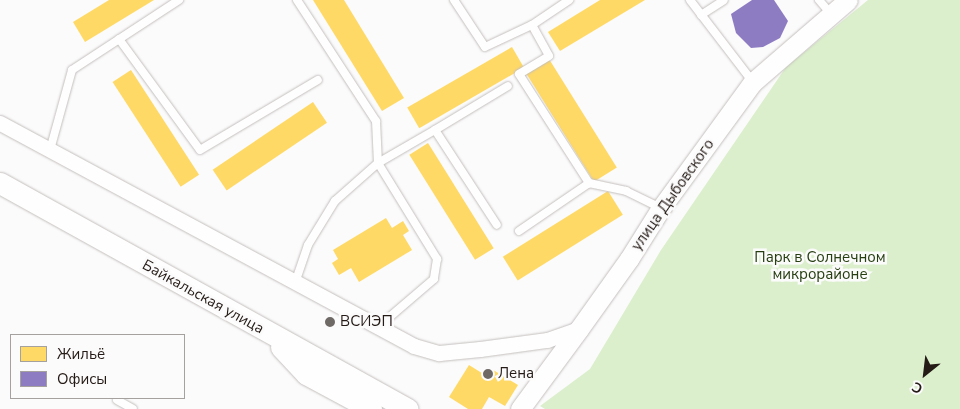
<!DOCTYPE html>
<html>
<head>
<meta charset="utf-8">
<style>
  body { margin:0 }
  #map { position:relative; width:960px; height:409px; overflow:hidden; background:#fbfbfb; font-family:"Nunito Sans",sans-serif }
  div>[style] { position:absolute }
  [style*='--x'] { left:calc(var(--x)*1px); top:calc(var(--y)*1px); width:calc(var(--w)*1px); rotate:calc(var(--a)*1deg) }
  .green>* { inset:0; background:#dbefcc }
  .homes>* { inset:0; background:#ffd966; transform-origin:0 0 }
  .offices>* { inset:0; background:#8e7cc3 }
  .roads { filter:drop-shadow(0 0 1px #c4bfbd) drop-shadow(0 0 1px #c4bfbd) }
  .service>* { height:8px; margin:-4px; padding:0 4px; transform-origin:4px; border-radius:4px; background:#fefefe }
  .minor>* { height:15px; margin:-7.5px; padding:0 7.5px; transform-origin:7.5px; border-radius:7.5px; background:#fefefe }
  .tertiary>* { height:19px; margin:-9.5px; padding:0 9.5px; transform-origin:9.5px; border-radius:9.5px; background:#fefefe }
  .secondary>* { height:21px; margin:-10.5px; padding:0 10.5px; transform-origin:10.5px; border-radius:10.5px; background:#fefefe }
  .dots>* { width:14px; height:14px; translate:-50% -50%; box-sizing:border-box; border:2px solid #fbfbfb; border-radius:50% }
  span { translate:-50% -50%; white-space:nowrap; text-align:center; line-height:1.15; -webkit-text-stroke:5px #fbfbfb; paint-order:stroke }
  .street-label { font-size:15px; color:#241a16 }
  .park-label { font-size:15px; color:#263e10 }
  .poi-label { font-size:15px; color:#241a16 }
  .left { translate:0 -50%; text-align:left }
  .legend { position:absolute; left:10px; top:334px; width:175px; height:65px; box-sizing:border-box; background:#fbfbfb; border:1px solid #a5a19f; margin:0; padding:6px 9px; list-style:none; font-size:15px; color:#241a16 }
  .legend li { display:flex; align-items:center; gap:10px; height:25px }
  .legend b { width:25px; border:1px solid #a5a19f }
  .north { position:absolute; left:900px; top:349px; width:50px; height:50px; -webkit-text-stroke:4px #fbfbfb; paint-order:stroke; rotate:209deg; font-size:14px; font-weight:700; line-height:20px; text-align:center; color:#241a16 }
  .north::after { content:''; display:block; margin:auto; width:18px; height:22px; background:#241a16; clip-path:polygon(50% 0,100% 100%,50% 72%,0 100%) }
</style>
</head>
<body>
<div id="map">
  <div class="green">
    <div style="clip-path:polygon(868px 0,960px 0,960px 409px,545px 409px,540px 406px,590px 369px,661px 250px,786px 67px)"></div>
  </div>
  <div class="homes">
    <div style="clip-path:polygon(109px 0,154px 0,85px 42px,73px 22px)"></div>
    <div style="clip-path:polygon(313px 0,344px 0,404px 98px,382px 111px)"></div>
    <div style="clip-path:polygon(600px 0,645px 0,560px 51px,548px 32px)"></div>
    <div style="left:512px;top:47px;width:24px;height:121px;rotate:60deg"></div>
    <div style="left:549px;top:59px;width:128px;height:27px;rotate:58deg"></div>
    <div style="left:131px;top:70px;width:125px;height:22px;rotate:57deg"></div>
    <div style="left:313px;top:102px;width:25px;height:121px;rotate:56deg"></div>
    <div style="left:428px;top:143px;width:124px;height:22px;rotate:58deg"></div>
    <div style="left:608px;top:191px;width:28px;height:124px;rotate:58deg"></div>
    <div style="clip-path:polygon(386px 218px,392px 228px,403px 221px,409px 231px,403px 235px,412px 250px,359px 282px,351px 268px,339px 275px,332px 263px,338px 259px,333px 250px)"></div>
    <div style="clip-path:polygon(469px 365px,485px 375px,490px 368px,518px 385px,505px 406px,489px 397px,482px 409px,468px 409px,449px 397px)"></div>
  </div>
  <div class="offices">
    <div style="clip-path:polygon(752px 0,774px 0,788px 21px,780px 38px,763px 47px,751px 48px,736px 33px,731px 14px)"></div>
  </div>
  <div class="roads">
    <div class="service">
      <div style="--x:297;--y:0;--w:145;--a:56.9"></div>
      <div style="--x:376;--y:121;--w:42;--a:87.3"></div>
      <div style="--x:378;--y:163;--w:113;--a:58.4"></div>
      <div style="--x:437;--y:259;--w:20;--a:99"></div>
      <div style="--x:434;--y:279;--w:74;--a:139.4"></div>
      <div style="--x:454;--y:0;--w:56;--a:56.6"></div>
      <div style="--x:485;--y:47;--w:52;--a:-25.1"></div>
      <div style="--x:532;--y:25;--w:45;--a:-34"></div>
      <div style="--x:690;--y:0;--w:103;--a:52.5"></div>
      <div style="--x:819;--y:0;--w:18;--a:49"></div>
      <div style="--x:701;--y:15;--w:27;--a:-33"></div>
      <div style="--x:532;--y:25;--w:35;--a:61"></div>
      <div style="--x:549;--y:56;--w:35;--a:149"></div>
      <div style="--x:519;--y:74;--w:130;--a:57.3"></div>
      <div style="--x:589;--y:183;--w:38;--a:12"></div>
      <div style="--x:626;--y:191;--w:39;--a:26"></div>
      <div style="--x:119;--y:39;--w:137;--a:53.9"></div>
      <div style="--x:200;--y:150;--w:137;--a:-30.7"></div>
      <div style="--x:435;--y:130;--w:85;--a:-31.1"></div>
      <div style="--x:50;--y:150;--w:83;--a:-74.6"></div>
      <div style="--x:72;--y:70;--w:128;--a:-33.2"></div>
      <div style="--x:519;--y:231;--w:85;--a:-34.4"></div>
      <div style="--x:295;--y:283;--w:40;--a:-71.1"></div>
      <div style="--x:308;--y:245;--w:52;--a:-58.5"></div>
      <div style="--x:335;--y:201;--w:57;--a:-41.5"></div>
      <div style="--x:378;--y:163;--w:66;--a:-30.1"></div>
      <div style="--x:435;--y:130;--w:113;--a:56.9"></div>
      <div style="--x:117;--y:400;--w:18;--a:29"></div>
    </div>
    <div class="minor">
      <div style="--x:0;--y:123;--w:470;--a:28.3"></div>
      <div style="--x:414;--y:346;--w:26;--a:16"></div>
      <div style="--x:439;--y:353;--w:41;--a:-5.6"></div>
      <div style="--x:480;--y:349;--w:68;--a:-7.7"></div>
      <div style="--x:547;--y:340;--w:34;--a:-19"></div>
    </div>
    <div class="tertiary">
      <div style="--x:520;--y:409;--w:99;--a:-53.6"></div>
      <div style="--x:579;--y:329;--w:86;--a:-54.5"></div>
      <div style="--x:629;--y:259;--w:60;--a:-57.9"></div>
      <div style="--x:661;--y:208;--w:156;--a:-53.9"></div>
      <div style="--x:753;--y:82;--w:125;--a:-40.8"></div>
    </div>
    <div class="secondary">
      <div style="--x:0;--y:183;--w:466;--a:29"></div>
      <div style="--x:281;--y:347;--w:37;--a:47"></div>
      <div style="--x:306;--y:374;--w:74;--a:28.3"></div>
    </div>
  </div>
  <div class="dots">
    <div style="left:330px;top:322px;background:#6f6966"></div>
    <div style="left:488px;top:374px;background:#6f6966"></div>
  </div>
  <div class="street-label">
    <span style="left:673px;top:195px;rotate:-55deg">улица Дыбовского</span>
    <span style="left:203px;top:297px;rotate:29deg">Байкальская улица</span>
  </div>
  <div class="park-label">
    <span style="left:820px;top:266px">Парк в Солнечном<br>микрорайоне</span>
  </div>
  <div class="poi-label">
    <span class="left" style="left:340px;top:322px">ВСИЭП</span>
    <span class="left" style="left:498px;top:374px">Лена</span>
  </div>
  <ul class="legend">
  <li><b style="height:14px;background:#ffd966"></b>Жильё</li>
  <li><b style="height:14px;background:#8e7cc3"></b>Офисы</li>
  </ul>
  <div class="north">С</div>
</div>
</body>
</html>
